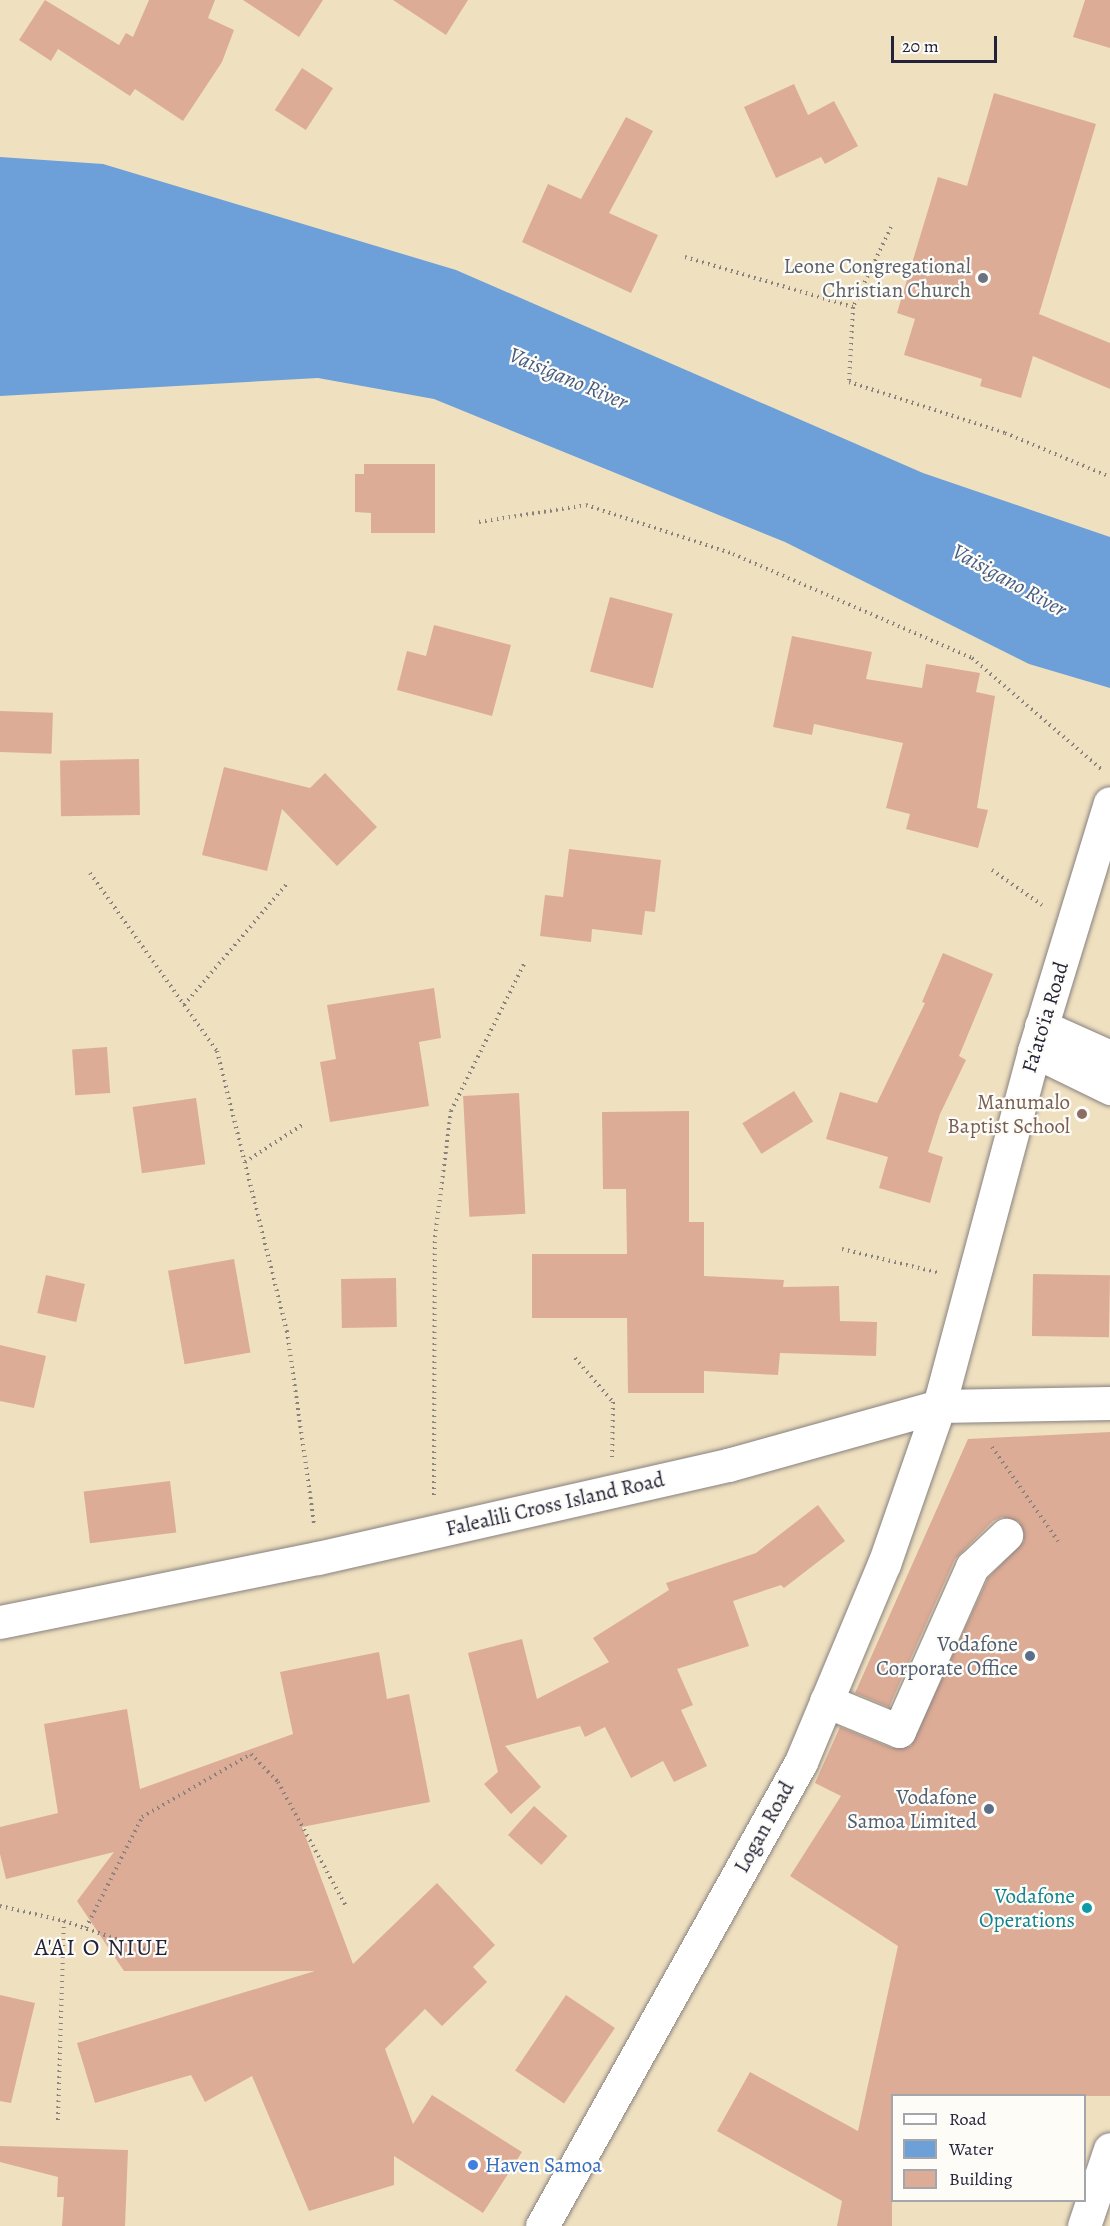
<!DOCTYPE html>
<html>
<head>
<meta charset="utf-8">
<style>
  body { margin:0 }
  #map { position:relative; width:1110px; height:2226px; overflow:hidden; background:#efe0c0; font-family:Alegreya,serif }
  div>[style] { position:absolute }
  [style*='--x'] { left:calc(var(--x)*1px); top:calc(var(--y)*1px); width:calc(var(--w)*1px); rotate:calc(var(--a)*1deg) }
  .water>* { inset:0; background:#6da0d8 }
  .building>* { inset:0; background:#ddac97; transform-origin:0 0 }
  .path>* { height:4px; margin-top:-2px; transform-origin:0; background:repeating-linear-gradient(90deg,#88817e 0 1.5px,transparent 0 6px) }
  .roads { filter:drop-shadow(0 0 2px #88817e) drop-shadow(0 0 2px #88817e) }
  .minor>* { height:33px; margin:-16.5px; padding:0 16.5px; transform-origin:16.5px; border-radius:16.5px; background:#fff }
  .major>* { height:33px; margin:-16.5px; padding:0 16.5px; transform-origin:16.5px; border-radius:16.5px; background:#fff }
  .dots>* { width:16px; height:16px; translate:-50% -50%; box-sizing:border-box; border:3px solid #fdfcf7; border-radius:50% }
  span { translate:-50% -50%; white-space:nowrap; text-align:center; line-height:1.15; -webkit-text-stroke:4.5px #fdfcf7; paint-order:stroke }
  .worship-label { font-size:21px; color:#5b616d }
  .right { translate:-100% -50%; text-align:right }
  .street-label { font-size:21px; color:#22223b }
  .education-label { font-size:21px; color:#785e54 }
  .service-label { font-size:21px; color:#4e5e75 }
  .culture-label { font-size:21px; color:#0d838f }
  .shop-label { font-size:21px; color:#366cbe }
  .left { translate:0 -50%; text-align:left }
  .water-label { font-size:22px; color:#445b82; font-style:italic }
  .quarter-label { font-size:24px; color:#22223b; letter-spacing:1.5px }
  .legend { position:absolute; left:891px; top:2094px; width:195px; height:108px; box-sizing:border-box; background:#fdfcf7; border:2px solid #a5a5ac; margin:0; padding:8px 10px; list-style:none; font-size:18px; color:#22223b }
  .legend li { display:flex; align-items:center; gap:12px; height:30px }
  .legend b { width:30px; border:2px solid #a5a5ac }
  .scale { position:absolute; left:891px; top:36px; width:106px; height:27px; box-sizing:border-box; border:3px solid #22223b; border-top:0; padding-left:8px; font-size:18px; line-height:21px; white-space:nowrap; color:#22223b; -webkit-text-stroke:4px #fdfcf7; paint-order:stroke }
</style>
</head>
<body>
<div id="map">
  <div class="water">
    <div style="clip-path:polygon(0 157px,103px 164px,456px 270px,923px 473px,1110px 537px,1110px 688px,1029px 664px,785px 542px,434px 399px,318px 378px,0 396px)"></div>
  </div>
  <div class="building">
    <div style="clip-path:polygon(45px 0,119px 45px,126px 33px,133px 37px,149px 0,215px 0,208px 18px,234px 30px,222px 62px,183px 121px,135px 89px,130px 96px,58px 49px,51px 61px,19px 40px)"></div>
    <div style="clip-path:polygon(243px 0,323px 0,299px 37px)"></div>
    <div style="clip-path:polygon(393px 0,468px 0,446px 35px)"></div>
    <div style="clip-path:polygon(1085px 0,1110px 0,1110px 48px,1073px 37px)"></div>
    <div style="left:302px;top:68px;width:37px;height:50px;rotate:33deg"></div>
    <div style="clip-path:polygon(794px 84px,808px 115px,834px 101px,858px 146px,825px 164px,821px 157px,776px 178px,744px 107px)"></div>
    <div style="clip-path:polygon(994px 93px,1096px 124px,1039px 314px,1110px 343px,1110px 389px,1033px 356px,1021px 398px,980px 386px,982px 379px,904px 355px,915px 319px,897px 313px,938px 177px,967px 186px)"></div>
    <div style="clip-path:polygon(626px 117px,653px 131px,609px 213px,658px 235px,631px 293px,522px 242px,548px 184px,581px 199px)"></div>
    <div style="clip-path:polygon(364px 464px,435px 464px,435px 533px,371px 533px,371px 513px,355px 512px,355px 474px,364px 474px)"></div>
    <div style="left:610px;top:597px;width:65px;height:77px;rotate:15deg"></div>
    <div style="clip-path:polygon(434px 625px,511px 645px,492px 716px,397px 690px,407px 651px,426px 656px)"></div>
    <div style="clip-path:polygon(792px 636px,872px 652px,866px 679px,922px 688px,926px 664px,980px 673px,976px 692px,995px 696px,977px 808px,988px 810px,978px 848px,906px 829px,910px 814px,886px 808px,903px 743px,814px 724px,812px 735px,773px 727px)"></div>
    <div style="left:0;top:711px;width:53px;height:41px;rotate:2deg"></div>
    <div style="left:139px;top:759px;width:56px;height:79px;rotate:89deg"></div>
    <div style="clip-path:polygon(224px 767px,310px 788px,325px 773px,377px 827px,337px 866px,282px 809px,267px 871px,202px 855px)"></div>
    <div style="clip-path:polygon(569px 849px,661px 860px,655px 912px,645px 911px,642px 935px,592px 929px,591px 942px,540px 936px,545px 895px,563px 897px)"></div>
    <div style="clip-path:polygon(943px 953px,993px 974px,959px 1056px,966px 1060px,940px 1114px,928px 1152px,943px 1157px,930px 1203px,879px 1188px,888px 1157px,826px 1139px,840px 1092px,877px 1103px,925px 1003px,922px 1002px)"></div>
    <div style="clip-path:polygon(434px 988px,441px 1038px,419px 1042px,429px 1106px,330px 1122px,320px 1062px,336px 1059px,327px 1005px)"></div>
    <div style="left:107px;top:1047px;width:46px;height:35px;rotate:86deg"></div>
    <div style="left:794px;top:1091px;width:36px;height:61px;rotate:58deg"></div>
    <div style="left:519px;top:1093px;width:121px;height:56px;rotate:87deg"></div>
    <div style="left:196px;top:1098px;width:67px;height:64px;rotate:82deg"></div>
    <div style="clip-path:polygon(689px 1111px,689px 1222px,704px 1222px,704px 1276px,784px 1280px,783px 1287px,839px 1286px,840px 1321px,877px 1322px,876px 1356px,780px 1353px,778px 1375px,704px 1371px,704px 1393px,628px 1393px,627px 1318px,532px 1318px,532px 1254px,627px 1254px,626px 1189px,603px 1189px,602px 1112px)"></div>
    <div style="left:234px;top:1259px;width:95px;height:67px;rotate:80deg"></div>
    <div style="left:1033px;top:1274px;width:77px;height:62px;rotate:1deg"></div>
    <div style="left:46px;top:1275px;width:40px;height:39px;rotate:13deg"></div>
    <div style="left:396px;top:1278px;width:49px;height:55px;rotate:89deg"></div>
    <div style="clip-path:polygon(0 1345px,46px 1356px,34px 1408px,0 1401px)"></div>
    <div style="clip-path:polygon(1110px 1432px,1110px 2096px,892px 2096px,892px 2226px,837px 2226px,842px 2201px,717px 2131px,750px 2072px,858px 2131px,898px 1946px,790px 1876px,841px 1796px,815px 1783px,840px 1727px,892px 1748px,911px 1746px,988px 1578px,1024px 1541px,1019px 1522px,1002px 1517px,993px 1521px,955px 1559px,889px 1707px,855px 1693px,968px 1439px)"></div>
    <div style="left:170px;top:1481px;width:52px;height:87px;rotate:83deg"></div>
    <div style="clip-path:polygon(818px 1505px,845px 1541px,784px 1588px,781px 1585px,733px 1601px,749px 1646px,677px 1669px,693px 1705px,681px 1710px,707px 1766px,674px 1782px,663px 1761px,631px 1778px,605px 1727px,585px 1737px,580px 1726px,505px 1746px,541px 1787px,511px 1814px,484px 1784px,498px 1772px,468px 1653px,522px 1639px,537px 1699px,609px 1662px,593px 1638px,669px 1590px,666px 1583px,756px 1553px)"></div>
    <div style="clip-path:polygon(379px 1652px,387px 1699px,409px 1694px,430px 1802px,302px 1827px,353px 1964px,437px 1883px,495px 1945px,473px 1967px,487px 1982px,442px 2026px,425px 2009px,385px 2049px,413px 2124px,432px 2095px,522px 2152px,483px 2213px,394px 2156px,394px 2185px,309px 2211px,252px 2076px,205px 2102px,191px 2075px,95px 2103px,77px 2043px,315px 1971px,124px 1971px,77px 1901px,114px 1852px,6px 1879px,0 1854px,0 1827px,58px 1813px,44px 1724px,127px 1709px,140px 1789px,293px 1734px,280px 1672px)"></div>
    <div style="left:534px;top:1806px;width:45px;height:39px;rotate:42deg"></div>
    <div style="clip-path:polygon(0 1995px,35px 2003px,11px 2103px,0 2101px)"></div>
    <div style="left:566px;top:1995px;width:59px;height:91px;rotate:34deg"></div>
    <div style="clip-path:polygon(0 2146px,128px 2150px,125px 2226px,62px 2226px,64px 2197px,57px 2197px,58px 2177px,0 2162px)"></div>
  </div>
  <div class="path">
    <div style="--x:891;--y:227;--w:89;--a:115.4"></div>
    <div style="--x:853;--y:307;--w:75;--a:93.1"></div>
    <div style="--x:849;--y:382;--w:164;--a:18.1"></div>
    <div style="--x:1005;--y:433;--w:114;--a:22.7"></div>
    <div style="--x:685;--y:257;--w:175;--a:16.6"></div>
    <div style="--x:479;--y:522;--w:108;--a:-9"></div>
    <div style="--x:586;--y:505;--w:155;--a:18.4"></div>
    <div style="--x:733;--y:554;--w:261;--a:23.5"></div>
    <div style="--x:972;--y:658;--w:172;--a:40.7"></div>
    <div style="--x:992;--y:870;--w:61;--a:35"></div>
    <div style="--x:90;--y:873;--w:219;--a:54.5"></div>
    <div style="--x:217;--y:1051;--w:289;--a:76"></div>
    <div style="--x:287;--y:1331;--w:194;--a:82"></div>
    <div style="--x:184;--y:1005;--w:162;--a:-49.7"></div>
    <div style="--x:245;--y:1162;--w:68;--a:-33"></div>
    <div style="--x:842;--y:1249;--w:101;--a:13.8"></div>
    <div style="--x:575;--y:1358;--w:58;--a:49.2"></div>
    <div style="--x:613;--y:1402;--w:55;--a:91"></div>
    <div style="--x:992;--y:1447;--w:115;--a:54.9"></div>
    <div style="--x:434;--y:1495;--w:258;--a:-89.8"></div>
    <div style="--x:435;--y:1237;--w:127;--a:-82.8"></div>
    <div style="--x:451;--y:1111;--w:166;--a:-63.6"></div>
    <div style="--x:0;--y:1906;--w:66;--a:13.2"></div>
    <div style="--x:64;--y:1921;--w:105;--a:19"></div>
    <div style="--x:86;--y:1928;--w:124;--a:-63.2"></div>
    <div style="--x:142;--y:1817;--w:126;--a:-30"></div>
    <div style="--x:251;--y:1754;--w:39;--a:46"></div>
    <div style="--x:278;--y:1782;--w:141;--a:61.3"></div>
    <div style="--x:928;--y:2095;--w:1;--a:90"></div>
    <div style="--x:58;--y:2120;--w:199;--a:-88.3"></div>
  </div>
  <div class="roads">
    <div class="minor">
      <div style="--x:1041;--y:1026;--w:76;--a:24.2"></div>
      <div style="--x:1034;--y:1051;--w:85;--a:26"></div>
      <div style="--x:826;--y:1701;--w:79;--a:22.3"></div>
      <div style="--x:899;--y:1731;--w:180;--a:-66"></div>
      <div style="--x:972;--y:1567;--w:47;--a:-43.3"></div>
      <div style="--x:1084;--y:2226;--w:81;--a:-71.3"></div>
    </div>
    <div class="major">
      <div style="--x:0;--y:1622;--w:324;--a:-11.4"></div>
      <div style="--x:318;--y:1558;--w:420;--a:-12.8"></div>
      <div style="--x:728;--y:1465;--w:219;--a:-15.6"></div>
      <div style="--x:939;--y:1406;--w:171;--a:-1"></div>
      <div style="--x:542;--y:2226;--w:531;--a:-60.83"></div>
      <div style="--x:801;--y:1762;--w:215;--a:-67.3"></div>
      <div style="--x:884;--y:1564;--w:167;--a:-70.8"></div>
      <div style="--x:939;--y:1406;--w:367;--a:-75"></div>
      <div style="--x:1034;--y:1051;--w:259;--a:-73"></div>
    </div>
  </div>
  <div class="dots">
    <div style="left:983px;top:278px;background:#6b7280"></div>
    <div style="left:1082px;top:1114px;background:#8d6e63"></div>
    <div style="left:1030px;top:1656px;background:#5c6f8a"></div>
    <div style="left:989px;top:1809px;background:#5c6f8a"></div>
    <div style="left:1087px;top:1908px;background:#0f9aa8"></div>
    <div style="left:473px;top:2165px;background:#3f7fe0"></div>
  </div>
  <div class="worship-label">
    <span class="right" style="left:971px;top:278px">Leone Congregational<br>Christian Church</span>
  </div>
  <div class="street-label">
    <span style="left:1045px;top:1017px;rotate:-73deg">Fa'ato'ia Road</span>
    <span style="left:555px;top:1504px;rotate:-13deg">Falealili Cross Island Road</span>
    <span style="left:764px;top:1827px;rotate:-61deg">Logan Road</span>
  </div>
  <div class="education-label">
    <span class="right" style="left:1070px;top:1114px">Manumalo<br>Baptist School</span>
  </div>
  <div class="service-label">
    <span class="right" style="left:1018px;top:1656px">Vodafone<br>Corporate Office</span>
    <span class="right" style="left:977px;top:1809px">Vodafone<br>Samoa Limited</span>
  </div>
  <div class="culture-label">
    <span class="right" style="left:1075px;top:1908px">Vodafone<br>Operations</span>
  </div>
  <div class="shop-label">
    <span class="left" style="left:485px;top:2165px">Haven Samoa</span>
  </div>
  <div class="water-label">
    <span style="left:568px;top:379px;rotate:23deg">Vaisigano River</span>
    <span style="left:1009px;top:581px;rotate:29deg">Vaisigano River</span>
  </div>
  <div class="quarter-label">
    <span style="left:102px;top:1948px">A'AI O NIUE</span>
  </div>
  <ul class="legend">
  <li><b style="height:8px;background:#fff"></b>Road</li>
  <li><b style="height:16px;background:#6da0d8"></b>Water</li>
  <li><b style="height:16px;background:#ddac97"></b>Building</li>
  </ul>
  <div class="scale">20 m</div>
</div>
</body>
</html>
